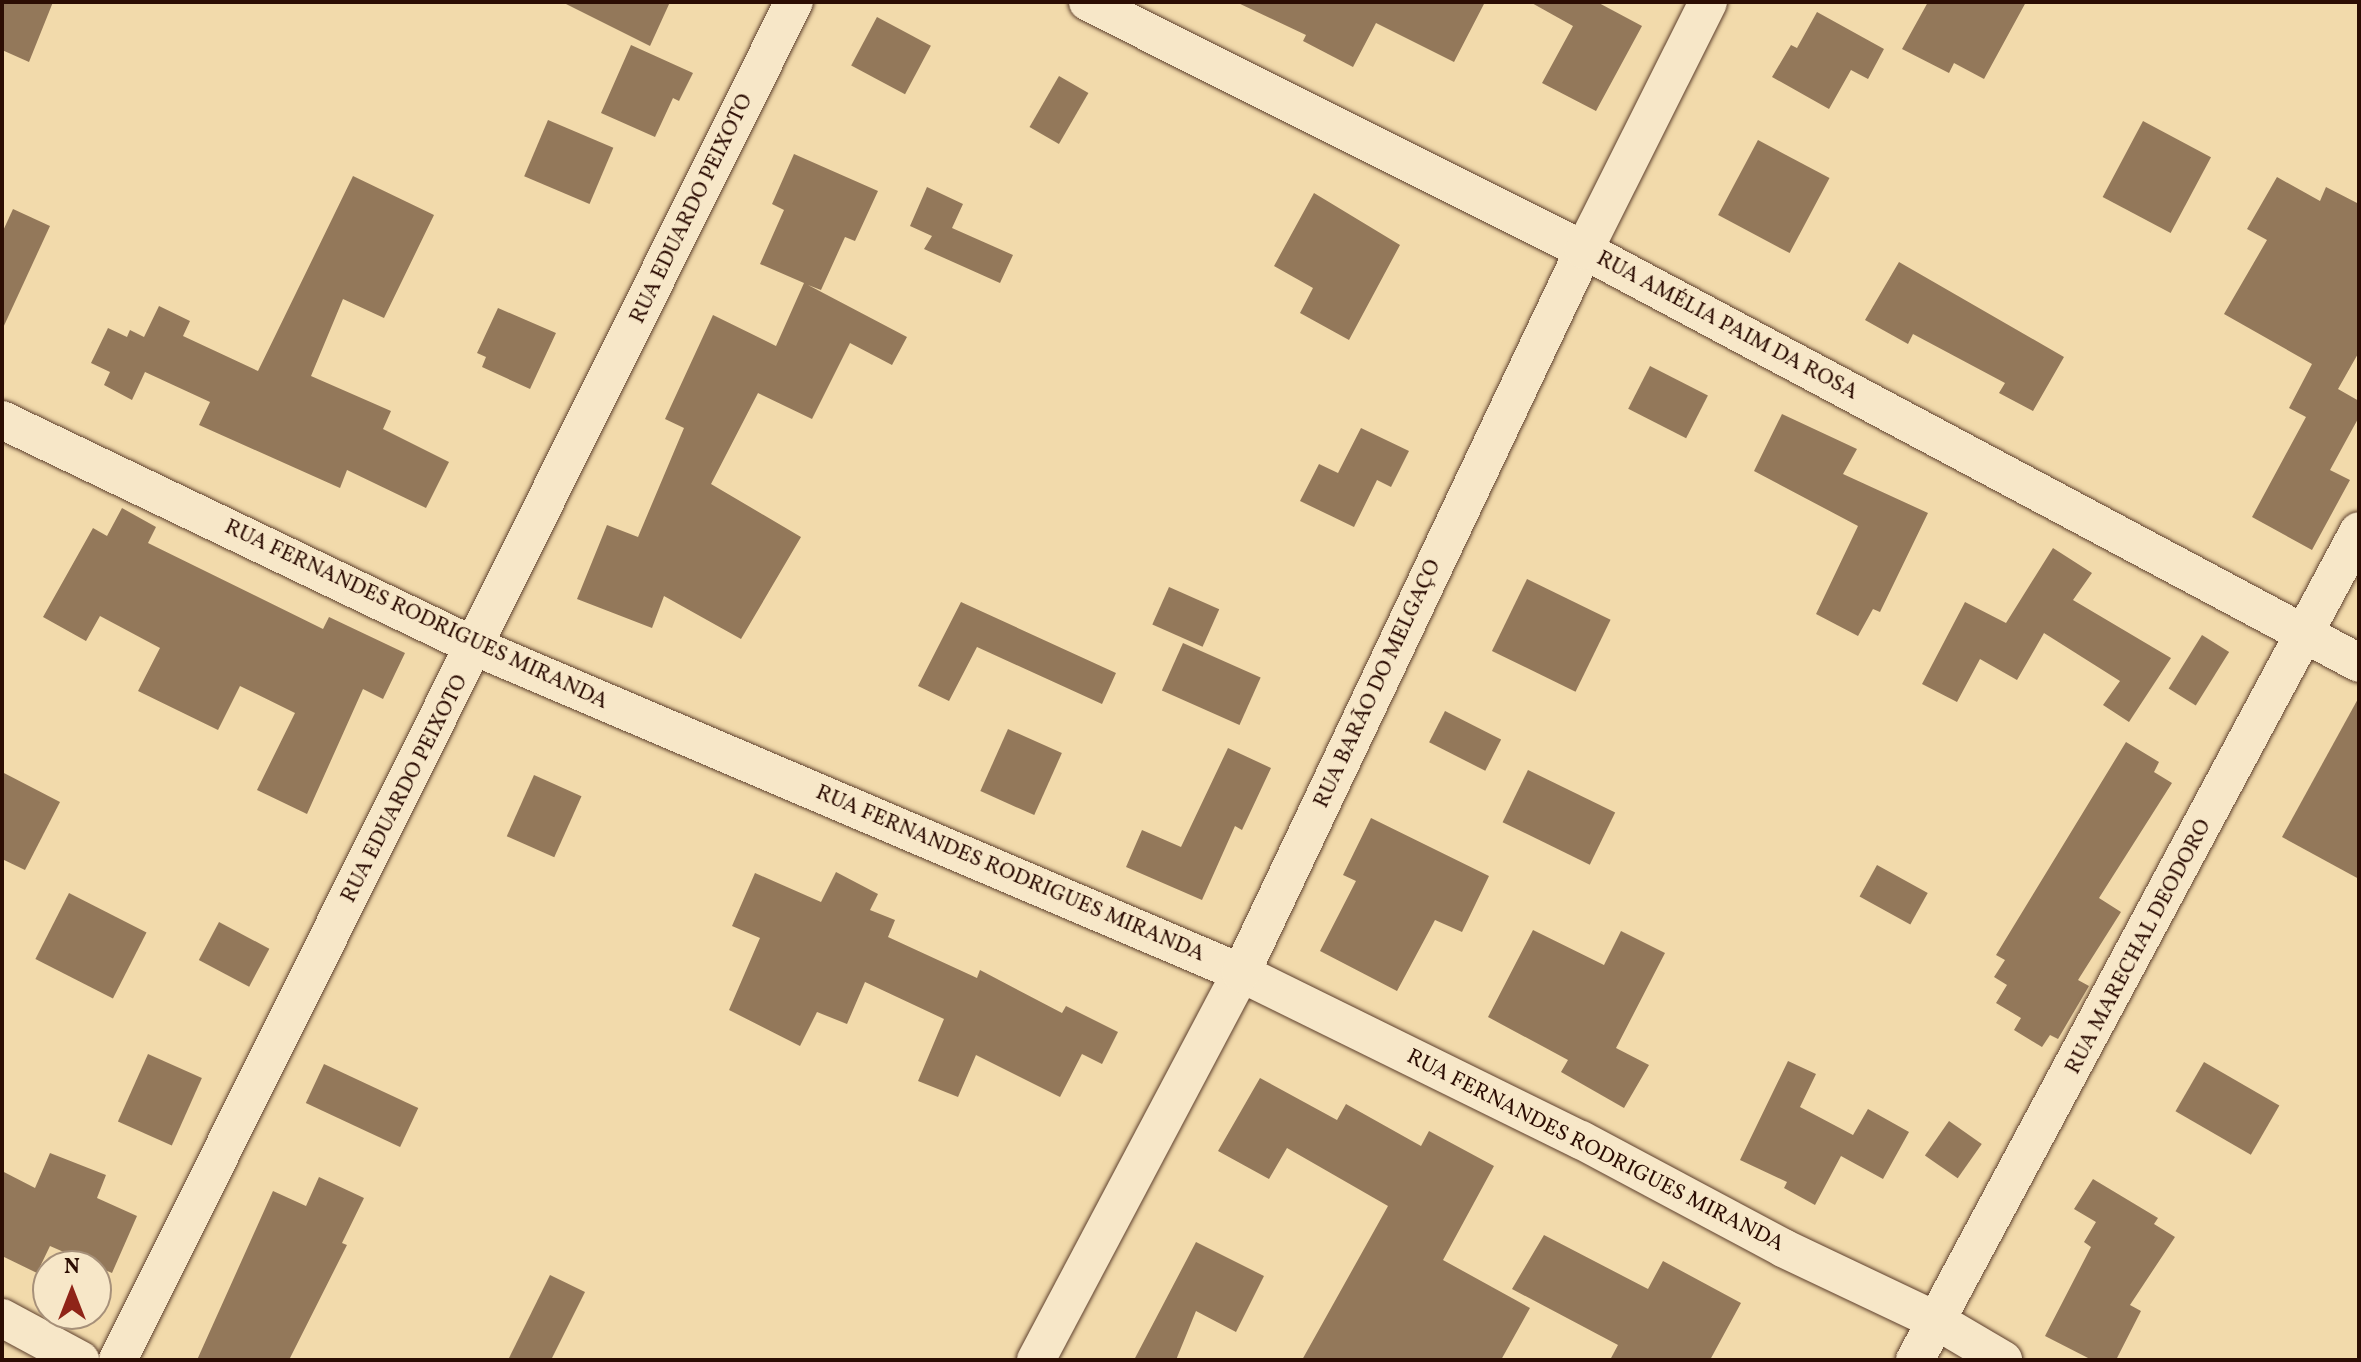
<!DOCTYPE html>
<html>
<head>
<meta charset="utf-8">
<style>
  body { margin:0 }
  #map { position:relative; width:2361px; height:1362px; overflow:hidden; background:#f2daab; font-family:Vollkorn,serif }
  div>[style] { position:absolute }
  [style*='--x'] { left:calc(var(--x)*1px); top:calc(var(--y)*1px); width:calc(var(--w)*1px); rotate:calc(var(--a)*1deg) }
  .building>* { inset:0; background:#93785a; transform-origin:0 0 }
  .roads { filter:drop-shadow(0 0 2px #5e402d) drop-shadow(0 0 2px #5e402d) }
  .minor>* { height:38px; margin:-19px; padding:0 19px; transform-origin:19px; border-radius:19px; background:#f7e7c8 }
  span { translate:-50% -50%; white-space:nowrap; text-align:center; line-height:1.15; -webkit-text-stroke:7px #f7e7c8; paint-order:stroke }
  .street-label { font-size:22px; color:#2c0d03 }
  .frame { position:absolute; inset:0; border:4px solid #2c0d03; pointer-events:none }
  .north { position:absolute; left:32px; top:1250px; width:80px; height:80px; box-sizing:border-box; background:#f7e7c8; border:2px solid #a69079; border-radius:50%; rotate:0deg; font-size:22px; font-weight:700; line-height:32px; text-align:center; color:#2c0d03 }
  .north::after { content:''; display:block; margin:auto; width:28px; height:36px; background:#8f2418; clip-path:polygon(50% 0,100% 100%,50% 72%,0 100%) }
</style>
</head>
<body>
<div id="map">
  <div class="building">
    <div style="clip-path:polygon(2px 2px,53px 2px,29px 62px,2px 50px)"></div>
    <div style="clip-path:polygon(562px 2px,670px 2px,650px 46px)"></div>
    <div style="clip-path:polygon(1236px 2px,1485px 2px,1454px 62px,1376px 23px,1353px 67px,1303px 41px,1306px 35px)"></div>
    <div style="clip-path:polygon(1530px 2px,1597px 2px,1642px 26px,1596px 111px,1542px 83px,1573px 26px)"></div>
    <div style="clip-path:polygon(1928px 2px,2026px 2px,1984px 79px,1954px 63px,1949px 73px,1902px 49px)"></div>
    <div style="clip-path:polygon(1817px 12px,1884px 49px,1868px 79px,1851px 70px,1829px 109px,1772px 77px,1791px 45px,1797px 48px)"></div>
    <div style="left:877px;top:17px;width:61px;height:55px;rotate:28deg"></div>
    <div style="clip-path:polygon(631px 45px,693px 73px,679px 101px,673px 98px,655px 137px,601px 113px)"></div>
    <div style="left:1059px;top:76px;width:34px;height:59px;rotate:30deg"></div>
    <div style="left:548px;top:120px;width:71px;height:61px;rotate:23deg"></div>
    <div style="left:2143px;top:121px;width:77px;height:86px;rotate:28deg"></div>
    <div style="left:1758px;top:140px;width:81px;height:85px;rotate:28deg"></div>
    <div style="clip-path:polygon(794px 154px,878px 191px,855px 241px,845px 237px,821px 290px,808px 285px,907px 337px,892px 365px,850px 343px,812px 419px,758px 393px,711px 484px,801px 537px,741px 639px,664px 596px,652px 628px,577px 599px,607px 525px,638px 537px,684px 428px,665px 419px,713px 315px,776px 346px,804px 283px,760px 264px,784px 210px,772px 204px)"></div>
    <div style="clip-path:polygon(353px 176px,434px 215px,384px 318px,343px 299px,311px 376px,391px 411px,383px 429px,449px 462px,426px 508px,347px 470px,340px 488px,199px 425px,210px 402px,145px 372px,132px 400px,104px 385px,110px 372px,91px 363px,108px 328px,127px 337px,130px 330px,144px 337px,159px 306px,190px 321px,183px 336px,258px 371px)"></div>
    <div style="clip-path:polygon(2277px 177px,2320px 201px,2326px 187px,2359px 204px,2359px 352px,2338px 389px,2359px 401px,2359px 417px,2330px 470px,2350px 480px,2312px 550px,2252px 517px,2306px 417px,2289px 408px,2312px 364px,2224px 314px,2267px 240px,2247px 229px)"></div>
    <div style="clip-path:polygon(927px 187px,963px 204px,952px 228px,1013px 255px,1000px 283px,924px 249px,932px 236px,910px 226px)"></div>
    <div style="clip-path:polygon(1314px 193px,1400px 245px,1349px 340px,1300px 313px,1313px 288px,1274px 266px)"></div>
    <div style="clip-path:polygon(13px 209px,50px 226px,2px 330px,2px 233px)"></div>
    <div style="clip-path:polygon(1899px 262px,2064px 357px,2033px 411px,1999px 393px,2005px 383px,1913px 334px,1908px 344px,1865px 320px)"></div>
    <div style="clip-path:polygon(498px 308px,556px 333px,530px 389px,482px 367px,486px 357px,477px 353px)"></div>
    <div style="left:1650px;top:366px;width:65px;height:48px;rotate:27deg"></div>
    <div style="clip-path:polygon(1782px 414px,1857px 449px,1843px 474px,1928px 513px,1880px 612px,1873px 609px,1858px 636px,1816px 614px,1858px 526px,1754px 471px)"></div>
    <div style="clip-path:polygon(1361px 428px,1409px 451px,1391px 487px,1377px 480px,1354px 527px,1300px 501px,1319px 464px,1338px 473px)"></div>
    <div style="clip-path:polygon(122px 508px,156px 527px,148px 543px,323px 629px,329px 617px,405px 653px,383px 699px,363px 689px,307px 814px,257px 790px,295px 713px,240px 686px,218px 730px,138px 691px,160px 648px,100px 616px,86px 641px,43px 617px,93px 528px,107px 536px)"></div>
    <div style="clip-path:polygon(2053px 548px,2092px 573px,2073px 600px,2171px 658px,2129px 722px,2103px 705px,2120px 681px,2044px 633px,2017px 680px,1980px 659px,1957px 702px,1922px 684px,1965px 602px,2006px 623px)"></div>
    <div style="left:1527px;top:579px;width:93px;height:80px;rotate:26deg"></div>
    <div style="left:1169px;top:587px;width:55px;height:41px;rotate:24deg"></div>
    <div style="clip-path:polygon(961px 602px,1116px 673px,1102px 704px,977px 647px,949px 701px,918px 686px)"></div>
    <div style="left:2202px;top:635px;width:32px;height:63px;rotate:32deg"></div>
    <div style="left:1183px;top:643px;width:85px;height:52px;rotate:24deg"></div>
    <div style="clip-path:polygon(2359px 697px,2359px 879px,2282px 837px)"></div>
    <div style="left:1445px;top:711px;width:63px;height:35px;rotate:27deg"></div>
    <div style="left:1008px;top:729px;width:59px;height:68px;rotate:24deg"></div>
    <div style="clip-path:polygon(2126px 742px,2159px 762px,2154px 772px,2172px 783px,2099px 898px,2121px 912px,2078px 980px,2089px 986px,2058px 1039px,2050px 1035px,2042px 1047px,2014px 1030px,2021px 1018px,1996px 1003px,2007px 985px,1994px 977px,2005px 960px,1996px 955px)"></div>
    <div style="clip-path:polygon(1228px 748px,1271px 768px,1242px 830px,1235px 826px,1202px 900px,1126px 867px,1142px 830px,1181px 847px)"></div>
    <div style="left:1528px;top:770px;width:97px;height:58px;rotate:26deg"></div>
    <div style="clip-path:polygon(2px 772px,60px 802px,25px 870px,2px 859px)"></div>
    <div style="left:534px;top:775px;width:52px;height:67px;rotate:24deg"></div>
    <div style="clip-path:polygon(1371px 818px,1489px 876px,1462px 932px,1435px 920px,1397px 991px,1320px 951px,1356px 881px,1343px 875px)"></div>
    <div style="left:1877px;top:865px;width:58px;height:36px;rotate:29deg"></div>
    <div style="clip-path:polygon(836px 872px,878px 894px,870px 910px,895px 920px,888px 937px,977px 978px,980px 970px,1062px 1013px,1066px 1006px,1118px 1032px,1102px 1064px,1082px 1054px,1060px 1097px,976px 1055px,958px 1097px,918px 1081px,944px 1019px,865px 982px,847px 1024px,817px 1012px,800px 1046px,729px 1010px,760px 938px,732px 926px,755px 873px,821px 902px)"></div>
    <div style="left:69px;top:893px;width:87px;height:74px;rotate:27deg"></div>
    <div style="left:219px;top:922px;width:57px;height:43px;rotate:28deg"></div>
    <div style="clip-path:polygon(1533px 930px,1604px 965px,1621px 931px,1665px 953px,1616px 1048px,1649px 1065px,1624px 1108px,1561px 1072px,1568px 1060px,1488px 1017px)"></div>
    <div style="left:148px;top:1054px;width:59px;height:74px;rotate:24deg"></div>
    <div style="clip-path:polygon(1788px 1061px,1816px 1074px,1800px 1107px,1853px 1135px,1868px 1109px,1909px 1132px,1883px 1179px,1841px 1156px,1815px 1205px,1784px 1188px,1787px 1182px,1740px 1160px)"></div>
    <div style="left:2204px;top:1062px;width:87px;height:57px;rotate:30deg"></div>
    <div style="left:324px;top:1064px;width:104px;height:43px;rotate:25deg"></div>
    <div style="clip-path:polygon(1260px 1078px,1337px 1120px,1346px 1104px,1421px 1146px,1429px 1131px,1494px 1166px,1443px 1260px,1530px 1308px,1501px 1360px,1302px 1360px,1388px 1206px,1287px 1148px,1269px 1179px,1218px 1151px)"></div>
    <div style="left:1949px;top:1121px;width:40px;height:42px;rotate:35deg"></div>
    <div style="clip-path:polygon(50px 1153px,106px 1175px,97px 1198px,137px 1216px,112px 1273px,50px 1246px,37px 1273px,2px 1256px,2px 1171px,35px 1188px)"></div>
    <div style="clip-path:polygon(319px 1177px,364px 1198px,342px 1243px,347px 1245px,289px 1360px,197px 1360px,273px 1191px,306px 1206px)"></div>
    <div style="clip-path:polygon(2093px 1179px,2158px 1218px,2154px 1224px,2175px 1237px,2130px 1305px,2141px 1311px,2116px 1360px,2092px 1360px,2045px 1336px,2091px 1247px,2084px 1242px,2096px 1222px,2074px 1209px)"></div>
    <div style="clip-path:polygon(1544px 1235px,1648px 1289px,1663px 1261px,1741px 1303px,1710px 1360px,1610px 1360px,1618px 1345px,1512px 1289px)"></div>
    <div style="clip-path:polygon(1196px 1242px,1264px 1276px,1236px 1332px,1196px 1311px,1176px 1360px,1134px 1360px)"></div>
    <div style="clip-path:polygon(550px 1275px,585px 1292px,551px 1360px,508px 1360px)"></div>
  </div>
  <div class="roads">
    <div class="minor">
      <div style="--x:1088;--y:2;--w:555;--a:26.57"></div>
      <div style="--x:1584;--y:250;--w:878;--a:28.05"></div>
      <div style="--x:2;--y:420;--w:526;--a:25.59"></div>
      <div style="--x:476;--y:647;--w:832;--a:23.08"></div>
      <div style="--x:1241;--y:973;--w:379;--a:26.2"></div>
      <div style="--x:1581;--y:1140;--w:229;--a:28.1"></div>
      <div style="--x:1783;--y:1248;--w:170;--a:25.4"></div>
      <div style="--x:1937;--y:1321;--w:77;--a:30.6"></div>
      <div style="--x:2;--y:1318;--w:89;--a:28.3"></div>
      <div style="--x:118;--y:1360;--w:1517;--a:-63.54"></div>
      <div style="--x:1036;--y:1360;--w:438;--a:-62.1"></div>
      <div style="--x:1241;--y:973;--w:800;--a:-64.62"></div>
      <div style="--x:1584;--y:250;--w:277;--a:-63.4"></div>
      <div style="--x:1915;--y:1360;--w:940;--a:-61.83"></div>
    </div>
  </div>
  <div class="street-label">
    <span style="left:692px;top:209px;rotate:-64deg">RUA EDUARDO PEIXOTO</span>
    <span style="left:1727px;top:326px;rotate:28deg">RUA AMÉLIA PAIM DA ROSA</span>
    <span style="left:416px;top:615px;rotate:25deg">RUA FERNANDES RODRIGUES MIRANDA</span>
    <span style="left:1378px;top:684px;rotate:-65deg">RUA BARÃO DO MELGAÇO</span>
    <span style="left:405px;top:789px;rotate:-63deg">RUA EDUARDO PEIXOTO</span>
    <span style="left:1010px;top:874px;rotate:23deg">RUA FERNANDES RODRIGUES MIRANDA</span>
    <span style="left:2139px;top:947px;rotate:-62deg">RUA MARECHAL DEODORO</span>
    <span style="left:1595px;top:1151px;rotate:27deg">RUA FERNANDES RODRIGUES MIRANDA</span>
  </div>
  <div class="frame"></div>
  <div class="north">N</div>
</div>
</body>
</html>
